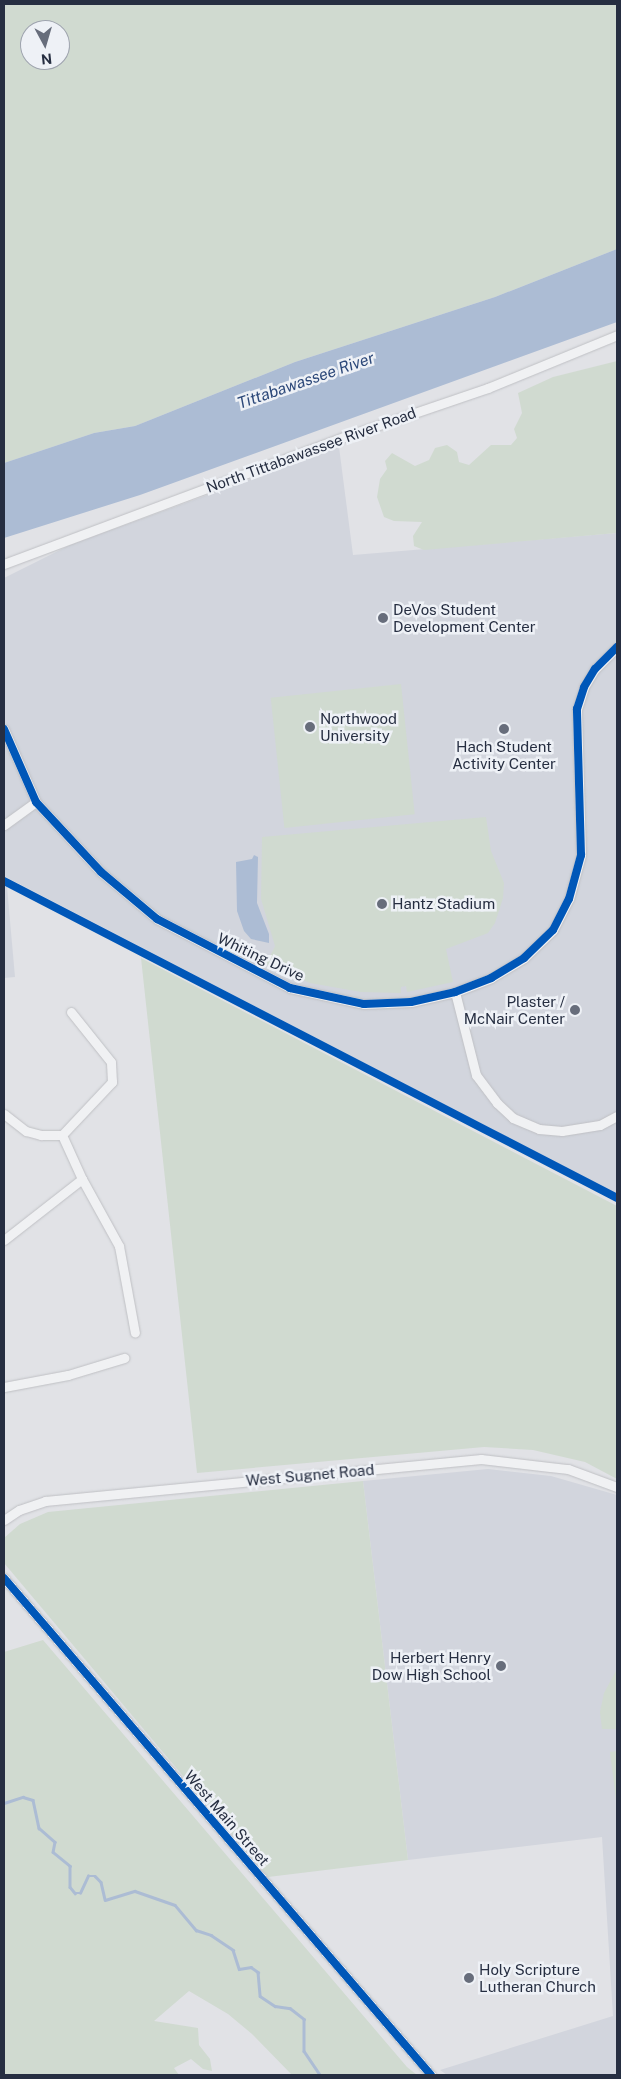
<!DOCTYPE html>
<html>
<head>
<meta charset="utf-8">
<style>
  body { margin:0 }
  #map { position:relative; width:621px; height:2079px; overflow:hidden; background:#e1e2e6; font-family:"Public Sans",sans-serif }
  div>[style] { position:absolute }
  [style*='--x'] { left:calc(var(--x)*1px); top:calc(var(--y)*1px); width:calc(var(--w)*1px); rotate:calc(var(--a)*1deg) }
  .built>* { inset:0; background:#d2d5dd }
  .green>* { inset:0; background:#d0dad0; transform-origin:0 0 }
  .water>* { inset:0; background:#acbcd4 }
  .stream>* { height:2.5px; margin:-1.25px; padding:0 1.25px; transform-origin:1.25px; border-radius:1.25px; background:#acbcd4 }
  .roads { filter:drop-shadow(0 0 1px #bfc0c4) drop-shadow(0 0 1px #bfc0c4) }
  .minor>* { height:9px; margin:-4.5px; padding:0 4.5px; transform-origin:4.5px; border-radius:4.5px; background:#f0f1f3 }
  .cycleway>* { height:8px; margin:-4px; padding:0 4px; transform-origin:4px; border-radius:4px; background:#0057b8 }
  .dots>* { width:14px; height:14px; translate:-50% -50%; box-sizing:border-box; border:2px solid #eef1f6; border-radius:50% }
  span { translate:-50% -50%; white-space:nowrap; text-align:center; line-height:1.15; -webkit-text-stroke:5px #eef1f6; paint-order:stroke }
  .street-label { font-size:15px; color:#262e41 }
  .poi-label { font-size:15px; color:#262e41 }
  .left { translate:0 -50%; text-align:left }
  .right { translate:-100% -50%; text-align:right }
  .water-label { font-size:16px; color:#2c4879; font-style:italic }
  .frame { position:absolute; inset:0; border:5px solid #262e41; pointer-events:none }
  .north { position:absolute; left:20px; top:20px; width:50px; height:50px; box-sizing:border-box; background:#eef1f6; border:1px solid #9ea3ae; border-radius:50%; rotate:174deg; font-size:14px; font-weight:700; line-height:20px; text-align:center; color:#262e41 }
  .north::after { content:''; display:block; margin:auto; width:18px; height:22px; background:#676d7b; clip-path:polygon(50% 0,100% 100%,50% 72%,0 100%) }
</style>
</head>
<body>
<div id="map">
  <div class="built">
    <div style="clip-path:polygon(339px 447px,353px 555px,617px 533px,617px 1194px,4px 876px,4px 578px,70px 545px)"></div>
    <div style="clip-path:polygon(4px 886px,7px 887px,15px 977px,4px 978px)"></div>
    <div style="clip-path:polygon(488px 1469px,551px 1476px,617px 1495px,617px 2075px,447px 2075px,440px 2070px,613px 2016px,602px 1837px,408px 1860px,363px 1481px)"></div>
  </div>
  <div class="green">
    <div style="clip-path:polygon(evenodd,4px 4px,617px 4px,617px 249px,495px 297px,295px 362px,135px 426px,94px 433px,4px 463px,4px 4px,30px 30px,60px 30px,60px 60px,30px 60px,30px 30px)"></div>
    <div style="clip-path:polygon(617px 361px,617px 533px,424px 550px,414px 546px,413px 536px,422px 522px,394px 521px,384px 517px,377px 497px,380px 479px,387px 469px,385px 461px,392px 453px,415px 466px,429px 460px,435px 448px,447px 445px,457px 452px,459px 462px,469px 465px,491px 445px,511px 445px,517px 438px,514px 429px,522px 413px,518px 393px,553px 377px)"></div>
    <div style="left:401px;top:684px;width:131px;height:131px;rotate:84deg"></div>
    <div style="clip-path:polygon(486px 817px,491px 851px,504px 883px,503px 898px,495px 923px,488px 933px,446px 949px,453px 982px,407px 992px,406px 986px,401px 987px,401px 993px,361px 992px,310px 983px,266px 964px,275px 946px,261px 899px,262px 837px)"></div>
    <div style="clip-path:polygon(141px 958px,617px 1206px,617px 1479px,585px 1462px,533px 1450px,484px 1447px,197px 1473px)"></div>
    <div style="clip-path:polygon(363px 1481px,408px 1860px,268px 1877px,4px 1563px,4px 1538px,20px 1524px,48px 1512px)"></div>
    <div style="clip-path:polygon(43px 1640px,407px 2067px,417px 2075px,292px 2075px,252px 2034px,228px 2014px,189px 1991px,154px 2021px,198px 2028px,199px 2045px,210px 2059px,212px 2071px,203px 2069px,191px 2059px,174px 2068px,179px 2075px,4px 2075px,4px 1652px)"></div>
    <div style="clip-path:polygon(617px 1669px,617px 1729px,602px 1729px,600px 1712px,604px 1693px)"></div>
    <div style="clip-path:polygon(617px 1751px,617px 1808px,610px 1752px)"></div>
  </div>
  <div class="water">
    <div style="clip-path:polygon(617px 249px,617px 322px,140px 495px,4px 538px,4px 463px,94px 433px,135px 426px,295px 362px,495px 297px)"></div>
    <div style="clip-path:polygon(254px 855px,258px 857px,257px 903px,269px 934px,269px 943px,251px 939px,244px 931px,237px 911px,236px 862px,252px 859px)"></div>
  </div>
  <div class="stream">
    <div style="--x:4;--y:1803;--w:20;--a:-18"></div>
    <div style="--x:23;--y:1797;--w:10;--a:17"></div>
    <div style="--x:33;--y:1800;--w:29;--a:78"></div>
    <div style="--x:39;--y:1828;--w:21;--a:41"></div>
    <div style="--x:55;--y:1842;--w:10;--a:101"></div>
    <div style="--x:53;--y:1852;--w:22;--a:39"></div>
    <div style="--x:70;--y:1866;--w:21;--a:90"></div>
    <div style="--x:70;--y:1887;--w:8;--a:50"></div>
    <div style="--x:75;--y:1893;--w:5;--a:0"></div>
    <div style="--x:80;--y:1893;--w:19;--a:-65"></div>
    <div style="--x:88;--y:1876;--w:7;--a:0"></div>
    <div style="--x:95;--y:1876;--w:8;--a:45"></div>
    <div style="--x:101;--y:1882;--w:18;--a:77"></div>
    <div style="--x:105;--y:1900;--w:31;--a:-17"></div>
    <div style="--x:135;--y:1891;--w:42;--a:19.3"></div>
    <div style="--x:175;--y:1905;--w:33;--a:50"></div>
    <div style="--x:196;--y:1930;--w:16;--a:18"></div>
    <div style="--x:211;--y:1935;--w:27;--a:34"></div>
    <div style="--x:233;--y:1950;--w:20;--a:72"></div>
    <div style="--x:239;--y:1969;--w:12;--a:-9"></div>
    <div style="--x:251;--y:1967;--w:9;--a:36"></div>
    <div style="--x:258;--y:1972;--w:24;--a:85"></div>
    <div style="--x:260;--y:1996;--w:18;--a:34"></div>
    <div style="--x:275;--y:2006;--w:15;--a:8"></div>
    <div style="--x:290;--y:2008;--w:18;--a:38"></div>
    <div style="--x:304;--y:2019;--w:32;--a:90"></div>
    <div style="--x:304;--y:2051;--w:29;--a:56"></div>
  </div>
  <div class="roads">
    <div class="minor">
      <div style="--x:4;--y:564;--w:363;--a:-20.5"></div>
      <div style="--x:344;--y:437;--w:152;--a:-18.8"></div>
      <div style="--x:488;--y:388;--w:139;--a:-22.3"></div>
      <div style="--x:4;--y:729;--w:80;--a:66.3"></div>
      <div style="--x:36;--y:802;--w:96;--a:47.1"></div>
      <div style="--x:101;--y:872;--w:73;--a:40"></div>
      <div style="--x:157;--y:919;--w:150;--a:27.4"></div>
      <div style="--x:290;--y:988;--w:76;--a:12.2"></div>
      <div style="--x:364;--y:1004;--w:47;--a:-2.4"></div>
      <div style="--x:411;--y:1002;--w:45;--a:-12.8"></div>
      <div style="--x:455;--y:992;--w:39;--a:-21"></div>
      <div style="--x:491;--y:978;--w:39;--a:-31"></div>
      <div style="--x:524;--y:958;--w:40;--a:-44"></div>
      <div style="--x:553;--y:930;--w:35;--a:-63"></div>
      <div style="--x:569;--y:899;--w:46;--a:-74.7"></div>
      <div style="--x:581;--y:855;--w:146;--a:-91.6"></div>
      <div style="--x:577;--y:709;--w:23;--a:-72"></div>
      <div style="--x:584;--y:687;--w:21;--a:-59"></div>
      <div style="--x:595;--y:669;--w:31;--a:-45"></div>
      <div style="--x:4;--y:825;--w:39;--a:-36"></div>
      <div style="--x:455;--y:992;--w:86;--a:75.8"></div>
      <div style="--x:476;--y:1075;--w:35;--a:53"></div>
      <div style="--x:497;--y:1103;--w:22;--a:43"></div>
      <div style="--x:513;--y:1118;--w:28;--a:23"></div>
      <div style="--x:539;--y:1129;--w:23;--a:5"></div>
      <div style="--x:562;--y:1131;--w:38;--a:-9"></div>
      <div style="--x:600;--y:1125;--w:19;--a:-28"></div>
      <div style="--x:4;--y:1114;--w:28;--a:38"></div>
      <div style="--x:26;--y:1131;--w:16;--a:15"></div>
      <div style="--x:41;--y:1135;--w:21;--a:0"></div>
      <div style="--x:82;--y:1179;--w:77;--a:61.1"></div>
      <div style="--x:119;--y:1246;--w:88;--a:79.6"></div>
      <div style="--x:4;--y:1240;--w:99;--a:-38"></div>
      <div style="--x:82;--y:1179;--w:48;--a:-114.4"></div>
      <div style="--x:62;--y:1135;--w:73;--a:-46.7"></div>
      <div style="--x:112;--y:1082;--w:20;--a:-93"></div>
      <div style="--x:111;--y:1062;--w:64;--a:-128.7"></div>
      <div style="--x:4;--y:1387;--w:65;--a:-10.6"></div>
      <div style="--x:68;--y:1375;--w:59;--a:-16.9"></div>
      <div style="--x:4;--y:1520;--w:18;--a:-34"></div>
      <div style="--x:19;--y:1510;--w:28;--a:-19"></div>
      <div style="--x:45;--y:1501;--w:438;--a:-5.5"></div>
      <div style="--x:481;--y:1459;--w:88;--a:6.6"></div>
      <div style="--x:568;--y:1469;--w:52;--a:20.2"></div>
      <div style="--x:4;--y:1578;--w:655;--a:49.33"></div>
    </div>
  </div>
  <div class="cycleway">
    <div style="--x:4;--y:729;--w:80;--a:66.3"></div>
    <div style="--x:36;--y:802;--w:96;--a:47.1"></div>
    <div style="--x:101;--y:872;--w:73;--a:40"></div>
    <div style="--x:157;--y:919;--w:150;--a:27.4"></div>
    <div style="--x:290;--y:988;--w:76;--a:12.2"></div>
    <div style="--x:364;--y:1004;--w:47;--a:-2.4"></div>
    <div style="--x:411;--y:1002;--w:45;--a:-12.8"></div>
    <div style="--x:455;--y:992;--w:39;--a:-21"></div>
    <div style="--x:491;--y:978;--w:39;--a:-31"></div>
    <div style="--x:524;--y:958;--w:40;--a:-44"></div>
    <div style="--x:553;--y:930;--w:35;--a:-63"></div>
    <div style="--x:569;--y:899;--w:46;--a:-74.7"></div>
    <div style="--x:581;--y:855;--w:146;--a:-91.6"></div>
    <div style="--x:577;--y:709;--w:23;--a:-72"></div>
    <div style="--x:584;--y:687;--w:21;--a:-59"></div>
    <div style="--x:595;--y:669;--w:31;--a:-45"></div>
    <div style="--x:4;--y:881;--w:690;--a:27.34"></div>
    <div style="--x:4;--y:1578;--w:655;--a:49.33"></div>
  </div>
  <div class="dots">
    <div style="left:383px;top:618px;background:#676d7b"></div>
    <div style="left:310px;top:727px;background:#676d7b"></div>
    <div style="left:504px;top:729px;background:#676d7b"></div>
    <div style="left:382px;top:904px;background:#676d7b"></div>
    <div style="left:575px;top:1010px;background:#676d7b"></div>
    <div style="left:501px;top:1666px;background:#676d7b"></div>
    <div style="left:469px;top:1978px;background:#676d7b"></div>
  </div>
  <div class="street-label">
    <span style="left:311px;top:450px;rotate:-20deg">North Tittabawassee River Road</span>
    <span style="left:261px;top:957px;rotate:25deg">Whiting Drive</span>
    <span style="left:310px;top:1475px;rotate:-5deg">West Sugnet Road</span>
    <span style="left:227px;top:1818px;rotate:49deg">West Main Street</span>
  </div>
  <div class="poi-label">
    <span class="left" style="left:393px;top:618px">DeVos Student<br>Development Center</span>
    <span class="left" style="left:320px;top:727px">Northwood<br>University</span>
    <span style="left:504px;top:755px">Hach Student<br>Activity Center</span>
    <span class="left" style="left:392px;top:904px">Hantz Stadium</span>
    <span class="right" style="left:565px;top:1010px">Plaster /<br>McNair Center</span>
    <span class="right" style="left:491px;top:1666px">Herbert Henry<br>Dow High School</span>
    <span class="left" style="left:479px;top:1978px">Holy Scripture<br>Lutheran Church</span>
  </div>
  <div class="water-label">
    <span style="left:306px;top:381px;rotate:-19deg">Tittabawassee River</span>
  </div>
  <div class="frame"></div>
  <div class="north">N</div>
</div>
</body>
</html>
